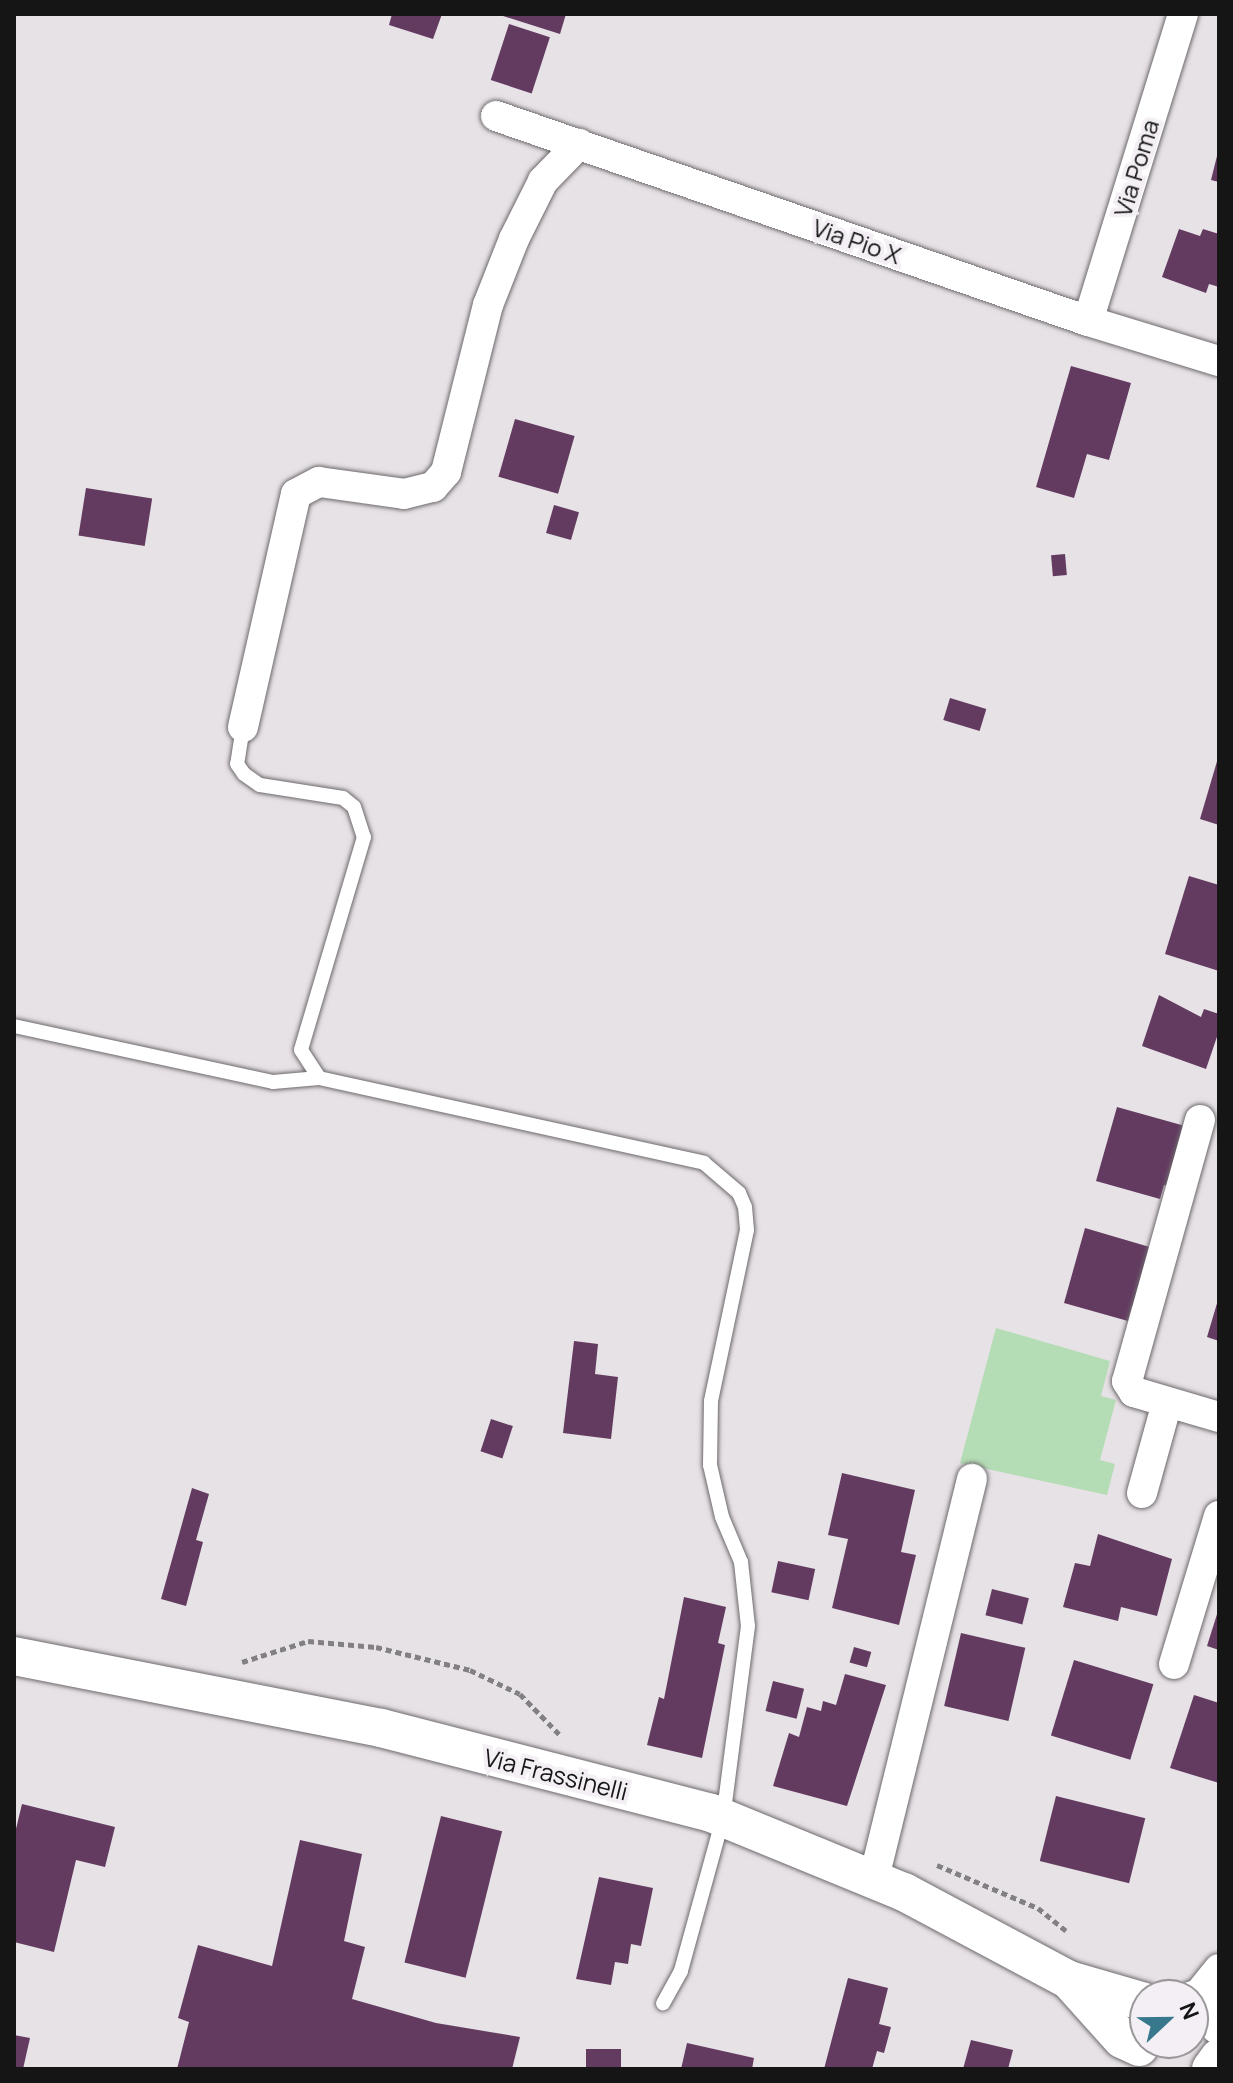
<!DOCTYPE html>
<html>
<head>
<meta charset="utf-8">
<style>
  body { margin:0 }
  #map { position:relative; width:1233px; height:2083px; overflow:hidden; background:#e7e2e6; font-family:Manrope,sans-serif }
  div>[style] { position:absolute }
  [style*='--x'] { left:calc(var(--x)*1px); top:calc(var(--y)*1px); width:calc(var(--w)*1px); rotate:calc(var(--a)*1deg) }
  .green>* { inset:0; background:#b4dcb5 }
  .building>* { inset:0; background:#633b61; transform-origin:0 0 }
  .path>* { height:5px; margin-top:-2.5px; transform-origin:0; background:repeating-linear-gradient(90deg,#838083 0 6px,transparent 0 10px) }
  .roads { filter:drop-shadow(0 0 2px #6d696d) drop-shadow(0 0 2px #6d696d) }
  .service>* { height:14px; margin:-7px; padding:0 7px; transform-origin:7px; border-radius:7px; background:#fff }
  .minor>* { height:30px; margin:-15px; padding:0 15px; transform-origin:15px; border-radius:15px; background:#fff }
  .tertiary>* { height:38px; margin:-19px; padding:0 19px; transform-origin:19px; border-radius:19px; background:#fff }
  span { translate:-50% -50%; white-space:nowrap; text-align:center; line-height:1.15; -webkit-text-stroke:8px #f4eff4; paint-order:stroke }
  .street-label { font-size:24px; color:#161516 }
  .frame { position:absolute; inset:0; border:16px solid #161516; pointer-events:none }
  .north { position:absolute; left:1129px; top:1979px; width:80px; height:80px; box-sizing:border-box; background:#f4eff4; border:2px solid #9b989b; border-radius:50%; rotate:68deg; font-size:22px; font-weight:700; line-height:32px; text-align:center; color:#161516 }
  .north::after { content:''; display:block; margin:auto; width:28px; height:36px; background:#38788c; clip-path:polygon(50% 0,100% 100%,50% 72%,0 100%) }
</style>
</head>
<body>
<div id="map">
  <div class="green">
    <div style="clip-path:polygon(996px 1328px,1110px 1361px,1101px 1396px,1116px 1400px,1100px 1460px,1115px 1464px,1107px 1495px,960px 1463px)"></div>
  </div>
  <div class="building">
    <div style="clip-path:polygon(392px 14px,442px 14px,433px 39px,389px 25px)"></div>
    <div style="clip-path:polygon(497px 14px,566px 14px,560px 34px)"></div>
    <div style="left:509px;top:24px;width:43px;height:59px;rotate:18deg"></div>
    <div style="clip-path:polygon(1218px 152px,1219px 152px,1219px 182px,1211px 180px)"></div>
    <div style="clip-path:polygon(1179px 229px,1200px 236px,1203px 229px,1219px 234px,1219px 287px,1209px 284px,1206px 293px,1162px 277px)"></div>
    <div style="clip-path:polygon(1071px 366px,1131px 383px,1109px 460px,1087px 454px,1074px 498px,1036px 487px)"></div>
    <div style="left:515px;top:419px;width:62px;height:60px;rotate:16deg"></div>
    <div style="left:86px;top:488px;width:67px;height:48px;rotate:9deg"></div>
    <div style="left:554px;top:505px;width:26px;height:29px;rotate:16deg"></div>
    <div style="left:1065px;top:554px;width:21px;height:14px;rotate:85deg"></div>
    <div style="left:950px;top:698px;width:38px;height:23px;rotate:17deg"></div>
    <div style="clip-path:polygon(1218px 758px,1219px 758px,1219px 825px,1200px 819px)"></div>
    <div style="clip-path:polygon(1189px 876px,1219px 885px,1219px 971px,1165px 954px)"></div>
    <div style="clip-path:polygon(1159px 995px,1201px 1017px,1204px 1009px,1219px 1014px,1219px 1031px,1206px 1069px,1142px 1046px)"></div>
    <div style="clip-path:polygon(1117px 1107px,1185px 1126px,1173px 1187px,1164px 1185px,1160px 1199px,1096px 1181px)"></div>
    <div style="clip-path:polygon(1085px 1228px,1153px 1248px,1141px 1308px,1132px 1306px,1128px 1321px,1064px 1303px)"></div>
    <div style="clip-path:polygon(1218px 1300px,1219px 1301px,1219px 1341px,1207px 1337px)"></div>
    <div style="clip-path:polygon(574px 1341px,598px 1344px,595px 1374px,618px 1377px,611px 1439px,563px 1433px)"></div>
    <div style="left:491px;top:1419px;width:23px;height:34px;rotate:18deg"></div>
    <div style="clip-path:polygon(842px 1473px,915px 1490px,901px 1552px,916px 1555px,899px 1625px,832px 1608px,848px 1539px,828px 1535px)"></div>
    <div style="clip-path:polygon(192px 1488px,209px 1494px,196px 1540px,203px 1542px,186px 1606px,161px 1599px)"></div>
    <div style="clip-path:polygon(1098px 1534px,1172px 1559px,1157px 1616px,1121px 1607px,1118px 1621px,1063px 1607px,1075px 1563px,1090px 1566px)"></div>
    <div style="left:778px;top:1561px;width:38px;height:32px;rotate:12deg"></div>
    <div style="left:992px;top:1589px;width:38px;height:27px;rotate:14deg"></div>
    <div style="clip-path:polygon(684px 1597px,726px 1607px,718px 1643px,725px 1645px,702px 1758px,647px 1745px,659px 1697px,664px 1699px)"></div>
    <div style="clip-path:polygon(1218px 1611px,1219px 1611px,1219px 1650px,1207px 1646px)"></div>
    <div style="left:961px;top:1633px;width:66px;height:75px;rotate:13deg"></div>
    <div style="left:854px;top:1647px;width:18px;height:16px;rotate:16deg"></div>
    <div style="left:1074px;top:1660px;width:83px;height:79px;rotate:17deg"></div>
    <div style="clip-path:polygon(845px 1674px,886px 1685px,847px 1806px,773px 1786px,789px 1733px,799px 1737px,807px 1707px,821px 1711px,823px 1701px,836px 1705px)"></div>
    <div style="left:773px;top:1681px;width:32px;height:31px;rotate:14deg"></div>
    <div style="clip-path:polygon(1194px 1695px,1219px 1703px,1219px 1783px,1170px 1768px)"></div>
    <div style="left:1056px;top:1796px;width:92px;height:67px;rotate:14deg"></div>
    <div style="clip-path:polygon(22px 1804px,115px 1827px,105px 1867px,76px 1860px,54px 1952px,14px 1942px,14px 1837px)"></div>
    <div style="left:441px;top:1816px;width:63px;height:151px;rotate:14deg"></div>
    <div style="clip-path:polygon(300px 1840px,362px 1854px,344px 1941px,365px 1947px,352px 1999px,436px 2023px,520px 2037px,512px 2069px,177px 2069px,189px 2022px,178px 2018px,198px 1945px,272px 1966px)"></div>
    <div style="clip-path:polygon(599px 1877px,653px 1888px,641px 1946px,631px 1944px,628px 1964px,615px 1962px,611px 1985px,576px 1979px)"></div>
    <div style="clip-path:polygon(848px 1978px,888px 1988px,879px 2024px,891px 2027px,884px 2053px,877px 2051px,872px 2069px,824px 2069px)"></div>
    <div style="clip-path:polygon(14px 2035px,30px 2038px,23px 2069px,14px 2069px)"></div>
    <div style="clip-path:polygon(971px 2040px,1013px 2050px,1008px 2069px,963px 2069px)"></div>
    <div style="clip-path:polygon(687px 2043px,754px 2058px,752px 2069px,681px 2069px)"></div>
    <div style="left:586px;top:2049px;width:35px;height:20px"></div>
  </div>
  <div class="path">
    <div style="--x:242;--y:1662;--w:69;--a:-17.7"></div>
    <div style="--x:308;--y:1641;--w:68;--a:5"></div>
    <div style="--x:376;--y:1647;--w:97;--a:13.7"></div>
    <div style="--x:470;--y:1670;--w:55;--a:25.6"></div>
    <div style="--x:520;--y:1694;--w:59;--a:45.7"></div>
    <div style="--x:937;--y:1865;--w:110;--a:23.1"></div>
    <div style="--x:1038;--y:1908;--w:36;--a:39"></div>
  </div>
  <div class="roads">
    <div class="service">
      <div style="--x:243;--y:727;--w:37;--a:99"></div>
      <div style="--x:237;--y:764;--w:12;--a:55"></div>
      <div style="--x:244;--y:774;--w:19;--a:35"></div>
      <div style="--x:260;--y:785;--w:84;--a:8.9"></div>
      <div style="--x:343;--y:798;--w:14;--a:39"></div>
      <div style="--x:354;--y:807;--w:32;--a:72"></div>
      <div style="--x:364;--y:837;--w:222;--a:106.5"></div>
      <div style="--x:301;--y:1050;--w:33;--a:57"></div>
      <div style="--x:319;--y:1078;--w:394;--a:12.4"></div>
      <div style="--x:704;--y:1163;--w:46;--a:40.6"></div>
      <div style="--x:739;--y:1193;--w:15;--a:67"></div>
      <div style="--x:745;--y:1207;--w:23;--a:85"></div>
      <div style="--x:747;--y:1230;--w:175;--a:101.9"></div>
      <div style="--x:711;--y:1401;--w:64;--a:90.9"></div>
      <div style="--x:710;--y:1465;--w:53;--a:77"></div>
      <div style="--x:722;--y:1517;--w:49;--a:67.1"></div>
      <div style="--x:741;--y:1562;--w:64;--a:83.8"></div>
      <div style="--x:748;--y:1626;--w:194;--a:97.4"></div>
      <div style="--x:723;--y:1818;--w:159;--a:105.4"></div>
      <div style="--x:681;--y:1971;--w:37;--a:119"></div>
      <div style="--x:14;--y:1026;--w:265;--a:12.2"></div>
      <div style="--x:273;--y:1082;--w:46;--a:-5"></div>
    </div>
    <div class="minor">
      <div style="--x:496;--y:116;--w:626;--a:19.1"></div>
      <div style="--x:1088;--y:321;--w:137;--a:17"></div>
      <div style="--x:1088;--y:321;--w:321;--a:-72.8"></div>
      <div style="--x:243;--y:727;--w:239;--a:-77.2"></div>
      <div style="--x:296;--y:494;--w:26;--a:-28"></div>
      <div style="--x:319;--y:482;--w:86;--a:8"></div>
      <div style="--x:404;--y:494;--w:30;--a:-14"></div>
      <div style="--x:433;--y:487;--w:20;--a:-49"></div>
      <div style="--x:446;--y:472;--w:172;--a:-75.9"></div>
      <div style="--x:488;--y:305;--w:71;--a:-68.5"></div>
      <div style="--x:514;--y:239;--w:65;--a:-63.4"></div>
      <div style="--x:543;--y:181;--w:52;--a:-45.8"></div>
      <div style="--x:1200;--y:1120;--w:271;--a:105.6"></div>
      <div style="--x:1127;--y:1381;--w:13;--a:58"></div>
      <div style="--x:1134;--y:1392;--w:89;--a:16.4"></div>
      <div style="--x:1142;--y:1493;--w:93;--a:-74.5"></div>
      <div style="--x:1174;--y:1664;--w:155;--a:-73.1"></div>
      <div style="--x:874;--y:1878;--w:411;--a:-76.2"></div>
      <div style="--x:1194;--y:2000;--w:40;--a:-51"></div>
    </div>
    <div class="tertiary">
      <div style="--x:14;--y:1656;--w:374;--a:11.1"></div>
      <div style="--x:381;--y:1728;--w:341;--a:14.4"></div>
      <div style="--x:711;--y:1813;--w:209;--a:22.3"></div>
      <div style="--x:904;--y:1892;--w:187;--a:28.1"></div>
      <div style="--x:1069;--y:1980;--w:79;--a:16.1"></div>
      <div style="--x:1069;--y:1980;--w:79;--a:48.1"></div>
      <div style="--x:1122;--y:2039;--w:19;--a:25"></div>
      <div style="--x:1193;--y:2000;--w:14;--a:25"></div>
      <div style="--x:1206;--y:2006;--w:23;--a:56"></div>
      <div style="--x:1211;--y:2069;--w:14;--a:-54"></div>
    </div>
  </div>
  <div class="street-label">
    <span style="left:1136px;top:168px;rotate:-73deg">Via Poma</span>
    <span style="left:857px;top:241px;rotate:19deg">Via Pio X</span>
    <span style="left:556px;top:1774px;rotate:14deg">Via Frassinelli</span>
  </div>
  <div class="frame"></div>
  <div class="north">N</div>
</div>
</body>
</html>
